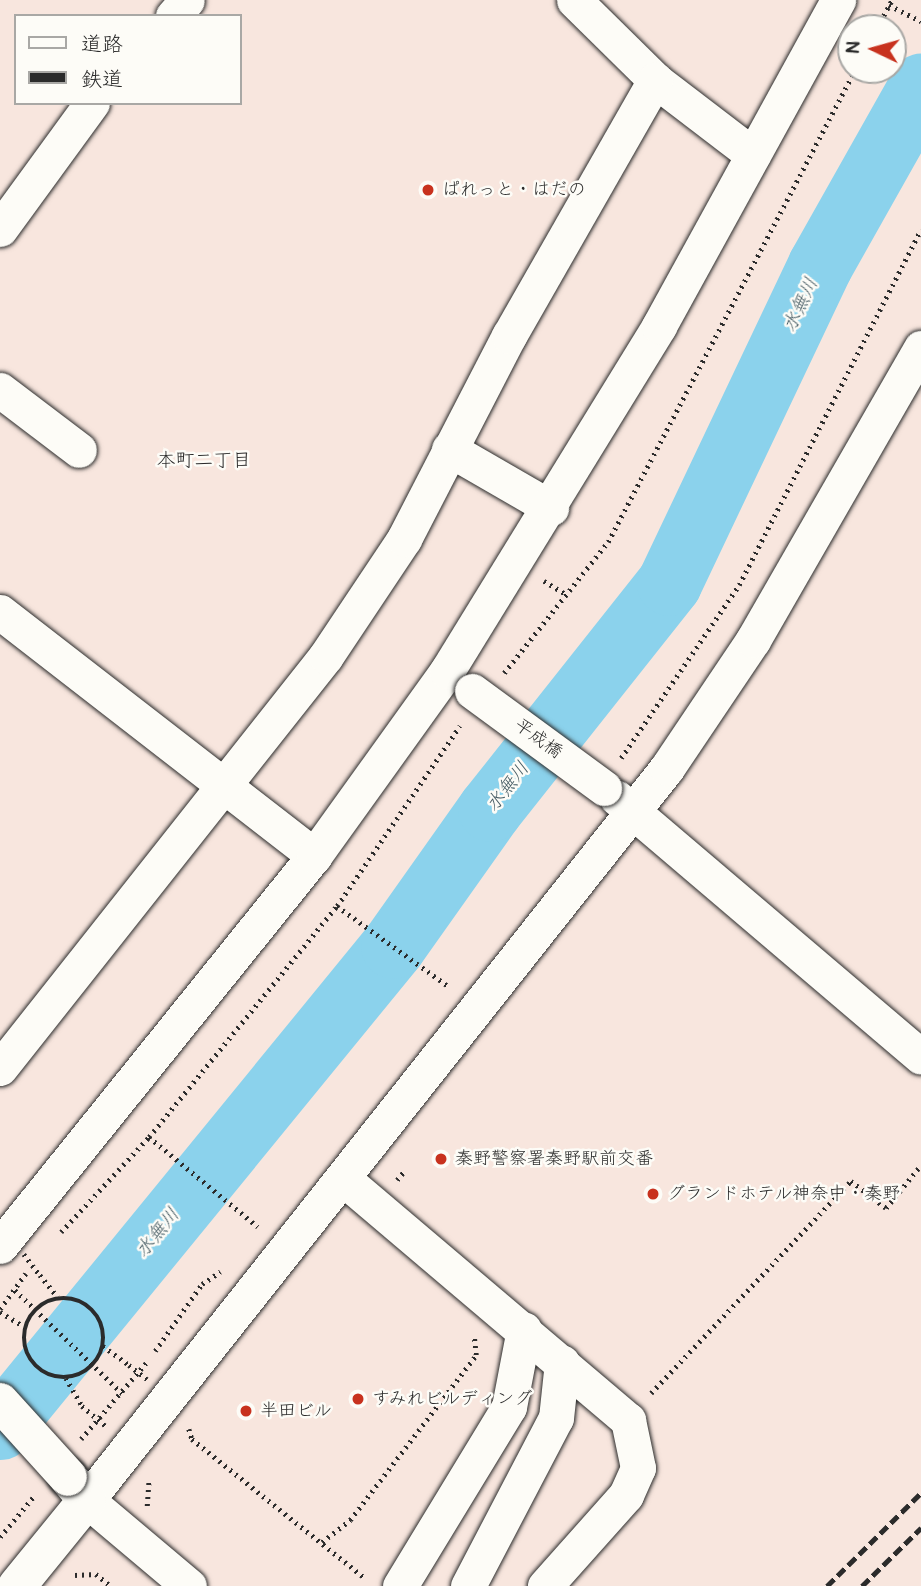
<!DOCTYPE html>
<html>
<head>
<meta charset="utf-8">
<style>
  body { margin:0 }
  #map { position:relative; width:921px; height:1586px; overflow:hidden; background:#f8e6de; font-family:Pangolin,"Klee One",sans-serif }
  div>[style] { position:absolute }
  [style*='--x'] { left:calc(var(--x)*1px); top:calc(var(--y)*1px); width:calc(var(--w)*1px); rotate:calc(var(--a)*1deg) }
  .river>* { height:65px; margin:-32.5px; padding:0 32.5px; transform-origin:32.5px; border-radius:32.5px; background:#8bd2ec }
  .path>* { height:4.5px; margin-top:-2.25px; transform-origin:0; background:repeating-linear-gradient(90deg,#2b2b2b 0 2px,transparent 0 7px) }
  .roads { filter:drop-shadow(0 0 2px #2b2b2b) drop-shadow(0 0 2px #2b2b2b) }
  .minor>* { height:35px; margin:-17.5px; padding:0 17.5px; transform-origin:17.5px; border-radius:17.5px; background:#fdfcf7 }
  .major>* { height:38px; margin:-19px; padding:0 19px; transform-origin:19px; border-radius:19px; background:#fdfcf7 }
  .rail>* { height:5px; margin-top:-2.5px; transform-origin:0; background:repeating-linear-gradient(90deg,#2b2b2b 0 10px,transparent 0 15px) }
  .path-bridge>* { height:4.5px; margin-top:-2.25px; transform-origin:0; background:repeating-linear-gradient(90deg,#2b2b2b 0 2px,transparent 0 7px) }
  .path-bridge>.ring { margin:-2.25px; padding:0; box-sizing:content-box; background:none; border:4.5px solid #2b2b2b; border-radius:50% }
  .bridges { filter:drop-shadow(0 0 2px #2b2b2b) drop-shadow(0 0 2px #2b2b2b) }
  .minor-bridge>* { height:35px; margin:-17.5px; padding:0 17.5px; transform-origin:17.5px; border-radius:17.5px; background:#fdfcf7 }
  .major-bridge>* { height:38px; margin:-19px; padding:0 19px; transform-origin:19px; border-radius:19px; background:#fdfcf7 }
  .dots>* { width:19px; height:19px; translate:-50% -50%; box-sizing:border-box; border:4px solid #fdfcf7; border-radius:50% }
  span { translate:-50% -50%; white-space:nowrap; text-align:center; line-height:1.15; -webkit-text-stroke:5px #fdfcf7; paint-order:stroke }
  .poi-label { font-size:18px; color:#2b2b2b }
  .left { translate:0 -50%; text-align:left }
  .street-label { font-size:18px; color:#2b2b2b }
  .water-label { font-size:19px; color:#485d65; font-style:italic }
  .neighbourhood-label { font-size:19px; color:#2b2b2b }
  .legend { position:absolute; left:14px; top:14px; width:228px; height:91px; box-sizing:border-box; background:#fdfcf7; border:2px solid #a9a8a5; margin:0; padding:9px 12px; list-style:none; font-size:21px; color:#2b2b2b }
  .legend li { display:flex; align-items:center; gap:14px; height:35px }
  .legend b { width:35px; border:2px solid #a9a8a5 }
  .north { position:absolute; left:837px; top:14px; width:70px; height:70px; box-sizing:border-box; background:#fdfcf7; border:2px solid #a9a8a5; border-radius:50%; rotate:275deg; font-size:19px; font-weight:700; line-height:28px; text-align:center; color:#2b2b2b }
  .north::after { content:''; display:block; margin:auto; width:24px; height:32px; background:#c8321e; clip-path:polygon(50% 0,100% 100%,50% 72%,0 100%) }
</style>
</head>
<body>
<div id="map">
  <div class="river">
    <div style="--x:0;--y:1427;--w:621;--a:-50.75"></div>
    <div style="--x:393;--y:946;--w:168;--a:-54.7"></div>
    <div style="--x:490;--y:809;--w:288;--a:-51.6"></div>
    <div style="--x:669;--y:583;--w:352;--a:-64.6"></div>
    <div style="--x:820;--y:265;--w:206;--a:-60.6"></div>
  </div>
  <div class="path">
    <div style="--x:889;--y:5;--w:36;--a:27"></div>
    <div style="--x:877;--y:28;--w:32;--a:-62"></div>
    <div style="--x:544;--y:581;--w:27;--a:31"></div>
    <div style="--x:504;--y:673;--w:167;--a:-51.6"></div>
    <div style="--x:608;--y:542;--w:533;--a:-62.38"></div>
    <div style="--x:621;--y:758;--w:209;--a:-55.7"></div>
    <div style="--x:739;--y:585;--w:399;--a:-62.9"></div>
    <div style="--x:337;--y:906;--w:137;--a:35.8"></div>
    <div style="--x:149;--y:1137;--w:141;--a:39.5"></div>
    <div style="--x:397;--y:1180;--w:13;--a:-51"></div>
    <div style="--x:61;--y:1232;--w:129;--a:-47.2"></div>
    <div style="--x:149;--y:1137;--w:298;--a:-50.9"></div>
    <div style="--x:337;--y:906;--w:218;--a:-55.7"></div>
    <div style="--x:40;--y:1275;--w:28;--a:51"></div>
    <div style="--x:15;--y:1290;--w:150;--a:43.9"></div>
    <div style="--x:0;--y:1309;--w:44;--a:-54.2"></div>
    <div style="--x:0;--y:1312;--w:29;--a:31"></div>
    <div style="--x:103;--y:1346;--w:32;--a:36"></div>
    <div style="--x:155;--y:1351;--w:82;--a:-55"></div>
    <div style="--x:202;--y:1284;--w:22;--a:-34"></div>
    <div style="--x:651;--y:1393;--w:291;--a:-46.7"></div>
    <div style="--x:851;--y:1181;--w:44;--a:37.6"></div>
    <div style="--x:886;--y:1208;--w:55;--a:-50.9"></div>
    <div style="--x:189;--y:1429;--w:10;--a:73"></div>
    <div style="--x:192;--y:1439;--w:222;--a:38.8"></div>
    <div style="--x:81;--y:1439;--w:100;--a:-49.5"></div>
    <div style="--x:147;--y:1506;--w:26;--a:-86"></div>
    <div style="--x:0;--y:1537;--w:55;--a:-50.2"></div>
    <div style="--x:322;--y:1542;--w:36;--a:-38"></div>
    <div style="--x:350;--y:1520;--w:208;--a:-52.6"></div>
    <div style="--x:476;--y:1355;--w:19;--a:-96"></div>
    <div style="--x:75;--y:1575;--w:21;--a:-3"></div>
    <div style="--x:96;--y:1574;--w:19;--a:39"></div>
  </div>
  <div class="roads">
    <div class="minor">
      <div style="--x:574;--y:0;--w:114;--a:44.6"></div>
      <div style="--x:655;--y:80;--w:123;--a:37.4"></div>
      <div style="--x:173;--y:16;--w:21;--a:-49"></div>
      <div style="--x:0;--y:229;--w:156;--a:-53.9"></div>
      <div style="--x:0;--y:390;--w:99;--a:37.2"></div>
      <div style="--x:449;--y:449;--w:118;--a:30"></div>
      <div style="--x:0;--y:612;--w:398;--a:37.8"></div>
      <div style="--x:617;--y:798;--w:399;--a:40.4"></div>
      <div style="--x:0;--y:1068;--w:525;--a:-51.65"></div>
      <div style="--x:326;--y:656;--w:141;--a:-56.3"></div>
      <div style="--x:404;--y:539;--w:229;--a:-62.7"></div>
      <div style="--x:509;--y:336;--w:295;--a:-60.3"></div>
      <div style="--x:346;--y:1181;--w:370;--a:40.3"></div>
      <div style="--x:628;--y:1420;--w:49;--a:78.2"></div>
      <div style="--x:638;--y:1468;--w:30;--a:114"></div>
      <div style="--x:626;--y:1495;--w:122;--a:131.7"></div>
      <div style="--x:0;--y:1246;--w:501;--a:-51.16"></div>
      <div style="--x:314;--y:856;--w:228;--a:-54.3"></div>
      <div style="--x:447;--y:671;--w:405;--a:-58.4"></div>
      <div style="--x:659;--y:326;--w:372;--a:-61.2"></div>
      <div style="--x:189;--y:1586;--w:133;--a:-139.9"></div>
      <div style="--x:87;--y:1500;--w:934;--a:-51.61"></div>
      <div style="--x:667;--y:768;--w:154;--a:-56.1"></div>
      <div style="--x:753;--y:640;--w:337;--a:-60.1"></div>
      <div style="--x:400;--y:1586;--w:210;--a:-58.7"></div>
      <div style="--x:509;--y:1407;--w:79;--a:-79.1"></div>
      <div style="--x:468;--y:1586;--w:190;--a:-62.4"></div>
      <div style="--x:556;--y:1418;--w:56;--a:-83.9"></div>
    </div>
    <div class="major">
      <div style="--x:17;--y:1586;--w:111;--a:-50.9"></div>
      <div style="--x:87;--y:1500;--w:30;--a:-130"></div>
    </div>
  </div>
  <div class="rail">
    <div style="--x:827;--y:1586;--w:132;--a:-44.7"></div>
    <div style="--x:862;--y:1586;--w:83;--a:-44.5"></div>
  </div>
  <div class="path-bridge">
    <div style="--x:24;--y:1254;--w:26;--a:53"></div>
    <div class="ring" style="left:24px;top:1298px;width:75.5px;height:75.5px"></div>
    <div style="--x:129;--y:1365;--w:23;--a:38"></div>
    <div style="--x:66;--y:1378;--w:32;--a:60"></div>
    <div style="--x:82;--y:1406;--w:34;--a:40"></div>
  </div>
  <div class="bridges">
    <div class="minor-bridge">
      <div style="--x:472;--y:691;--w:164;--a:36.3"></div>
    </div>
    <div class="major-bridge">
      <div style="--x:0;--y:1402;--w:101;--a:47.8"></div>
    </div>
  </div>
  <div class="dots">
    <div style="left:428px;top:190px;background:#c8321e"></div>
    <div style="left:441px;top:1159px;background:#c8321e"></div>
    <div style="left:653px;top:1194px;background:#c8321e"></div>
    <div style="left:358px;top:1399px;background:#c8321e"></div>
    <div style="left:246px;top:1411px;background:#c8321e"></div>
  </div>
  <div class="poi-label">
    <span class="left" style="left:442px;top:190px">ぱれっと・はだの</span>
    <span class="left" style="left:455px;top:1159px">秦野警察署秦野駅前交番</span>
    <span class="left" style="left:667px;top:1194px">グランドホテル神奈中・秦野</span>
    <span class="left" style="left:372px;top:1399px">すみれビルディング</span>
    <span class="left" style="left:260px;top:1411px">半田ビル</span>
  </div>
  <div class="street-label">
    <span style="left:538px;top:739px;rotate:36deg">平成橋</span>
  </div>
  <div class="water-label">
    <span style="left:801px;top:305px;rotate:-65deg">水無川</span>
    <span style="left:508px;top:787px;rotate:-52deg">水無川</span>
    <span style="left:158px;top:1233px;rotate:-51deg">水無川</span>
  </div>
  <div class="neighbourhood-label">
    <span style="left:204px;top:461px">本町二丁目</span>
  </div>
  <ul class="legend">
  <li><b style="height:9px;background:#fdfcf7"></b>道路</li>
  <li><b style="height:9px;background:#2b2b2b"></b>鉄道</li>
  </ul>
  <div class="north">N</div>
</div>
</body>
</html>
